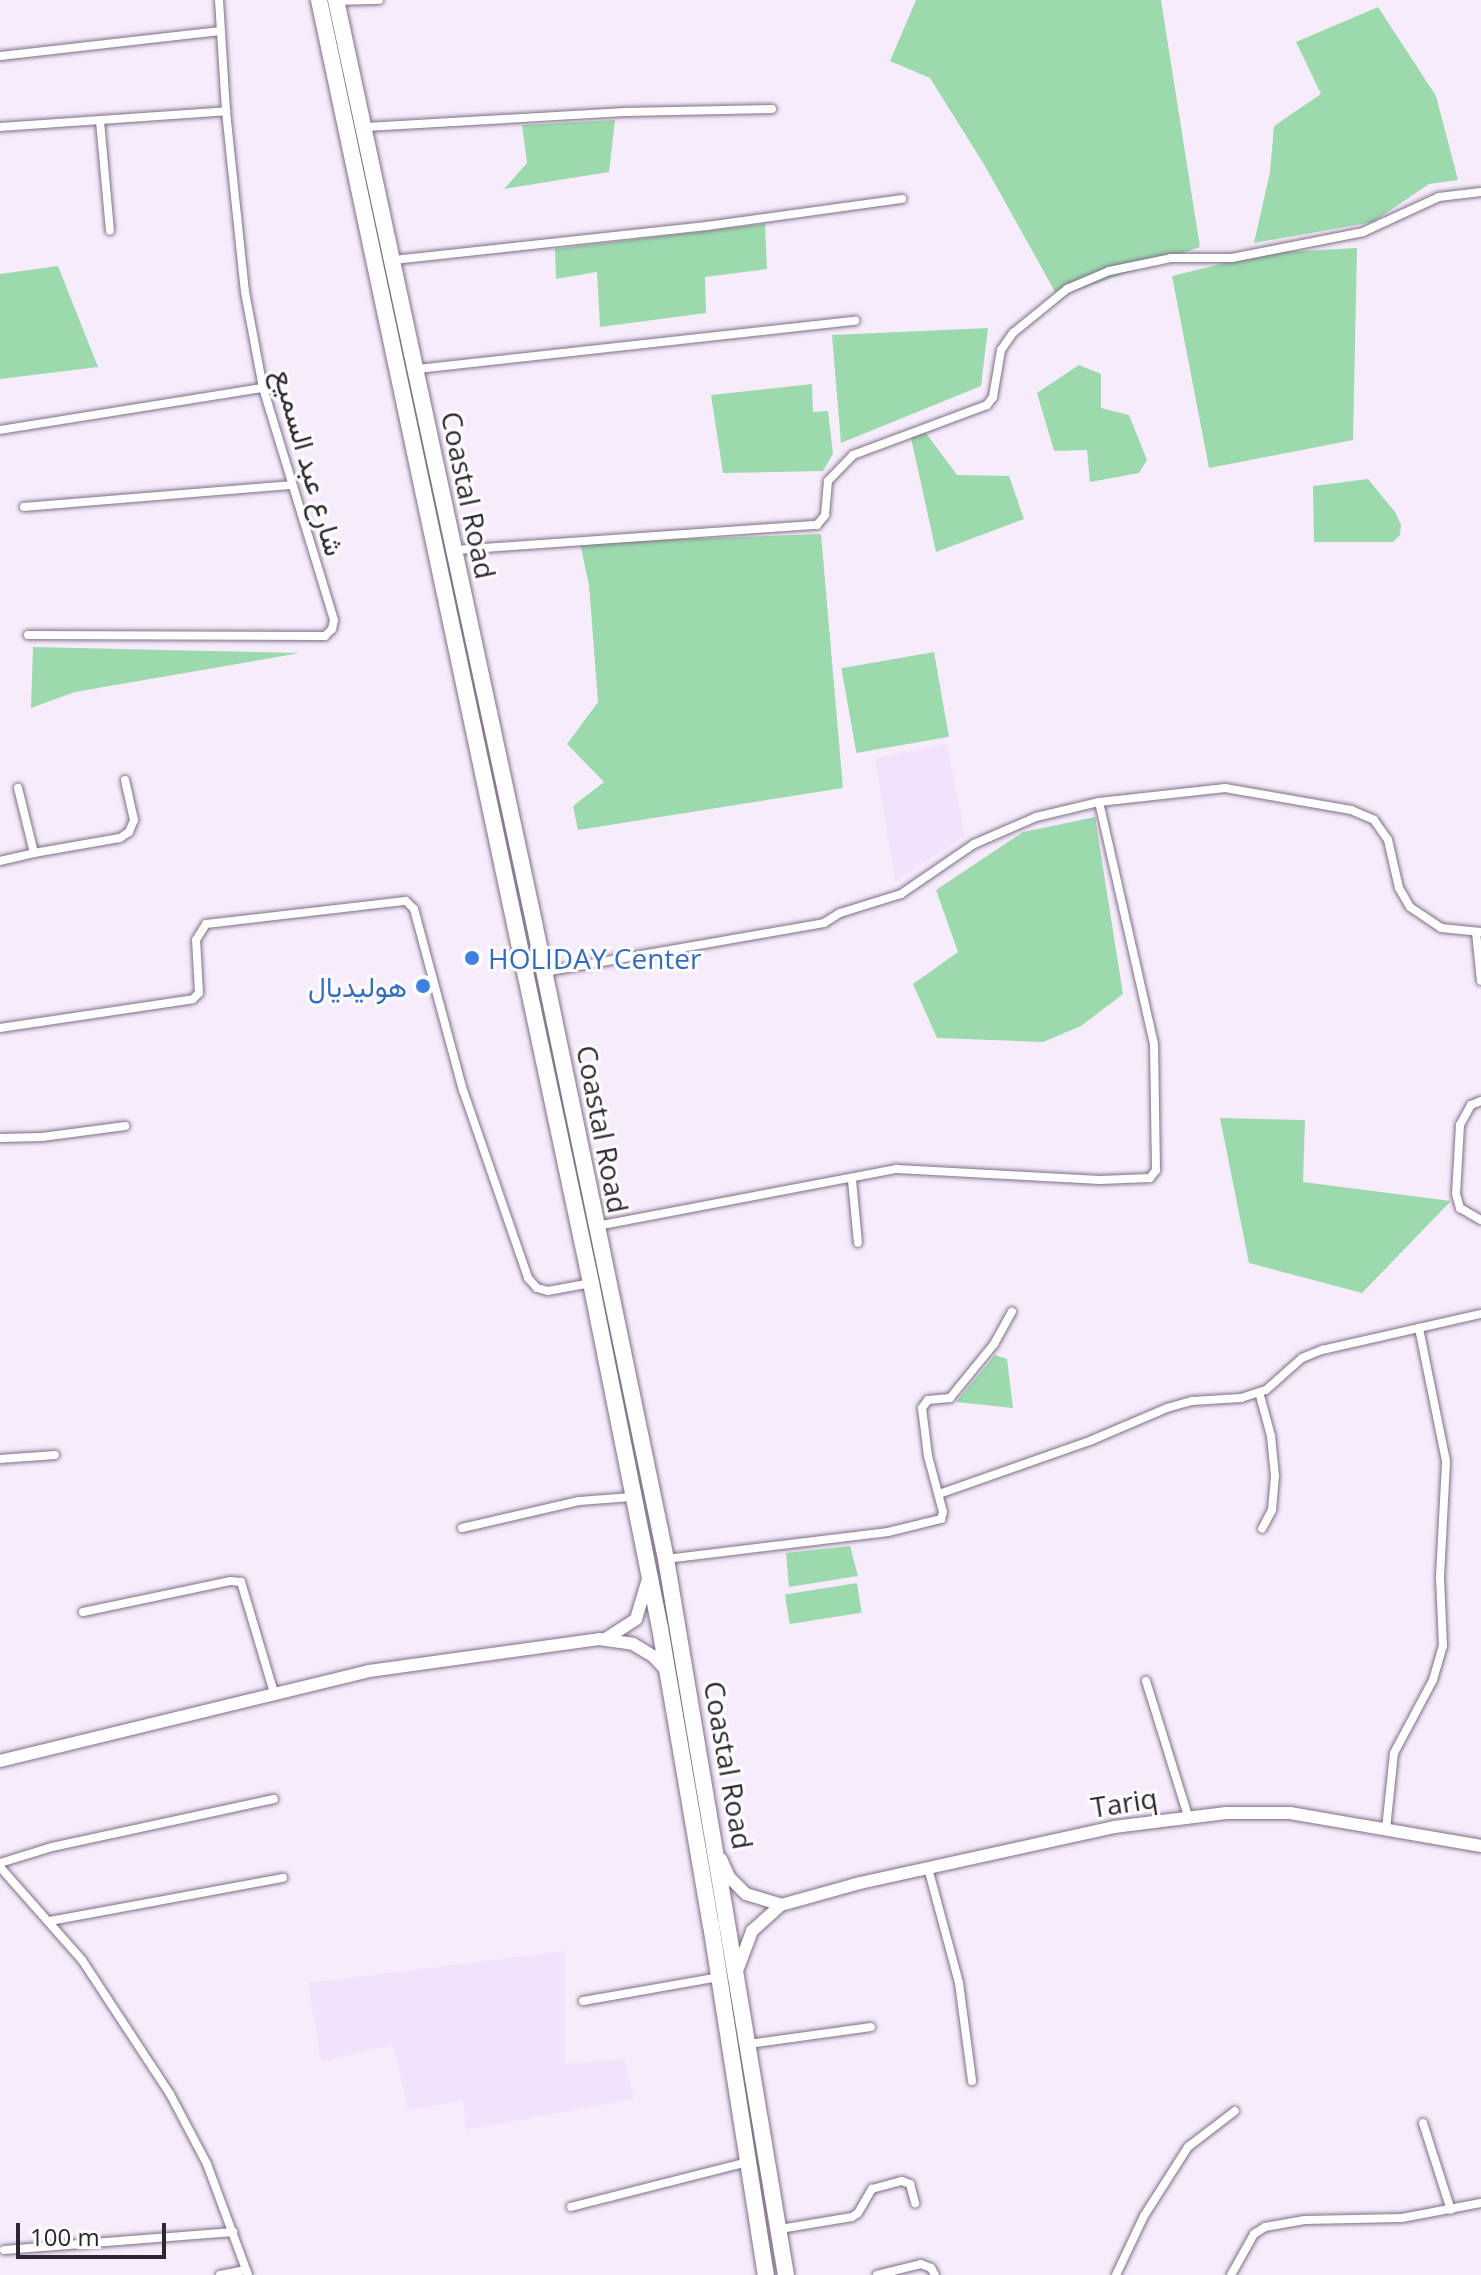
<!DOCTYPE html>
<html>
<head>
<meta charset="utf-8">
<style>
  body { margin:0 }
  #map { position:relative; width:1481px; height:2275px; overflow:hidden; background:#f7ecfc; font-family:"Open Sans",Vazirmatn,sans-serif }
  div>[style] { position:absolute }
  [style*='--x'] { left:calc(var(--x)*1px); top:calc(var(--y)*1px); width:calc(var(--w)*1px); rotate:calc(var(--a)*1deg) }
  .built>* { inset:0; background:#f3e2fb }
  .green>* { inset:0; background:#9cdaae; transform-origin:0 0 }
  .roads { filter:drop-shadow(0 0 2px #7f6f86) drop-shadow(0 0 2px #7f6f86) }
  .street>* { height:8px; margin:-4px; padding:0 4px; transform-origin:4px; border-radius:4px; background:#fff }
  .secondary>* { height:12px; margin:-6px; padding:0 6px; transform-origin:6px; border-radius:6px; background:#fff }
  .highway>* { height:16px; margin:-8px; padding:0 8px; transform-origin:8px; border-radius:8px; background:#fff }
  .dots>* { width:22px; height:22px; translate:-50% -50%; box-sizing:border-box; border:4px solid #fefefe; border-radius:50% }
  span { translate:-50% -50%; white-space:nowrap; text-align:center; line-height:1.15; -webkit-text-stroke:6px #fefefe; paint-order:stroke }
  .street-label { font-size:28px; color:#2d2630 }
  .shop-label { font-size:28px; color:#366cbe }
  .left { translate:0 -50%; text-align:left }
  .right { translate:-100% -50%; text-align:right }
  .scale { position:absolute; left:16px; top:2223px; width:150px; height:36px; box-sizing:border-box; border:4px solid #2d2630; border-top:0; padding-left:10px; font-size:24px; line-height:28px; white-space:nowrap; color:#2d2630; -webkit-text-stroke:6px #fefefe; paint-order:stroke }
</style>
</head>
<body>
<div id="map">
  <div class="built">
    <div style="clip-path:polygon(947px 744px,965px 836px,895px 881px,875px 758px)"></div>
    <div style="clip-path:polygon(565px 1951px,565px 2064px,625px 2059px,634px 2099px,466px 2130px,463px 2101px,408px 2110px,393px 2045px,321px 2062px,308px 1983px)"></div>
  </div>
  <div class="green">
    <div style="clip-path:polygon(916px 0,1161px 0,1200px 247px,1058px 297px,985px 166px,930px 78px,890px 61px)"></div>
    <div style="clip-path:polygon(1378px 7px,1436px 96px,1458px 180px,1429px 184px,1373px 222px,1254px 243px,1270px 172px,1274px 126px,1321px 94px,1296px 42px)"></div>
    <div style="clip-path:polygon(615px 120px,609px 172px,504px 189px,527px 163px,522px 125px)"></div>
    <div style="clip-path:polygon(765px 224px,767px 269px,705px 277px,706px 313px,600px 327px,597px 272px,556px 279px,555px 249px)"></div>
    <div style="clip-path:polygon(1357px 248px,1353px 440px,1209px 468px,1172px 276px,1266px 253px)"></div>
    <div style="clip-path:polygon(58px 266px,98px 367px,0 379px,0 274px)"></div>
    <div style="clip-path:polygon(988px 328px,981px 386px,841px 443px,832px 335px)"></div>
    <div style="clip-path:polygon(1079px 365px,1101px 374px,1101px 408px,1129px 415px,1147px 460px,1139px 473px,1090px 482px,1087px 450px,1054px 451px,1037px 393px)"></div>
    <div style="clip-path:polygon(812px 384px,813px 412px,828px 411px,833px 454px,823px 471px,723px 473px,711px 395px)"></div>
    <div style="clip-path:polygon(910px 433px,926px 433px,957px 475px,1009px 476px,1024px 519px,936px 552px)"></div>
    <div style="clip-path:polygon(1368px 479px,1395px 512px,1401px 525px,1400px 535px,1393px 542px,1314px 542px,1313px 486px)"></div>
    <div style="clip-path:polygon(821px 534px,843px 788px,578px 830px,573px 806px,604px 782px,567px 744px,598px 702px,589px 585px,580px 543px)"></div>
    <div style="clip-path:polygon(33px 647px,300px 653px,75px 692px,31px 708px)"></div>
    <div style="left:934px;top:652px;width:86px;height:94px;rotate:80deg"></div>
    <div style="clip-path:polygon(1095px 817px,1123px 994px,1081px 1026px,1043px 1042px,937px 1038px,913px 984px,958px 952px,936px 890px,1023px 832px)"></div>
    <div style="clip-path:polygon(1220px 1118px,1305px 1120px,1303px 1182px,1451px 1201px,1362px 1293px,1249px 1263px)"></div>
    <div style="clip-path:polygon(995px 1355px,1007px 1359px,1013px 1408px,956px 1402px)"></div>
    <div style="clip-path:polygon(850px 1546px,858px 1576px,789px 1587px,786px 1553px)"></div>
    <div style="left:857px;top:1583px;width:30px;height:73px;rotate:81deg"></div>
  </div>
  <div class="roads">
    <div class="street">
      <div style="--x:337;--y:1;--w:42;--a:-1.4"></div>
      <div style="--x:0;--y:56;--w:222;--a:-6.5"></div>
      <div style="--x:100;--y:121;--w:110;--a:84.8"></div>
      <div style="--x:0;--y:127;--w:227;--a:-4"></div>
      <div style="--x:366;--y:127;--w:259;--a:-3.3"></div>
      <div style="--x:625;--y:112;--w:147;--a:-1.2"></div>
      <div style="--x:393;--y:260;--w:316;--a:-6.2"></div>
      <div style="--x:707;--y:226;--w:197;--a:-7.9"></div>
      <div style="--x:417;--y:369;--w:441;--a:-6.3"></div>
      <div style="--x:0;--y:430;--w:266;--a:-9.1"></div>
      <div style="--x:24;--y:507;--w:269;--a:-4.7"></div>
      <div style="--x:455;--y:550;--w:363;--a:-4"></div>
      <div style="--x:817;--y:525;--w:13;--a:-51"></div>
      <div style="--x:825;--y:515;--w:34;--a:-85"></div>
      <div style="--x:828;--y:481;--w:36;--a:-46"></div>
      <div style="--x:853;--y:455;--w:143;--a:-20.5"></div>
      <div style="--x:987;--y:405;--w:10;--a:-53"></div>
      <div style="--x:993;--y:397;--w:48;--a:-80.3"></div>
      <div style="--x:1001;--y:350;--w:21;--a:-55"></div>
      <div style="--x:1013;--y:333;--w:70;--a:-39.2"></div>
      <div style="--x:1067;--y:289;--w:46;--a:-23.2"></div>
      <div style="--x:1109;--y:271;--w:63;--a:-11.8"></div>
      <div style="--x:1171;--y:258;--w:61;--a:0"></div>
      <div style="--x:1232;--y:258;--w:134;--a:-11.2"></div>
      <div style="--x:1363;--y:232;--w:84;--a:-24.7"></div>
      <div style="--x:1439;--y:197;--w:42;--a:-6.8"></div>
      <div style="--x:28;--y:635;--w:297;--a:0.2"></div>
      <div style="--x:325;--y:636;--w:10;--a:-45"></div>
      <div style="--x:332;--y:629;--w:9;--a:-77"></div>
      <div style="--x:334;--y:620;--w:243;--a:-107"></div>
      <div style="--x:263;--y:388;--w:98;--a:-100.6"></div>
      <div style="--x:245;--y:292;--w:182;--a:-96"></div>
      <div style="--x:226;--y:111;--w:111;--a:-93.6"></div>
      <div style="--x:34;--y:853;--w:87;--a:-9.9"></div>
      <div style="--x:120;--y:838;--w:11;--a:-34"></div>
      <div style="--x:129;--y:832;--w:13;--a:-67"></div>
      <div style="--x:134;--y:820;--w:41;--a:-102.7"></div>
      <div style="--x:0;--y:861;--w:35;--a:-13"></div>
      <div style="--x:34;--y:853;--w:67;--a:-103.8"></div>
      <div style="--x:1476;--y:932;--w:49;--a:84.2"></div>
      <div style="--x:544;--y:972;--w:284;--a:-9.9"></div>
      <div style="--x:824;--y:923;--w:19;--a:-32"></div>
      <div style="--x:840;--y:913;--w:64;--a:-17.3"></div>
      <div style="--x:901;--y:894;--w:88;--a:-34.4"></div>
      <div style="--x:974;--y:844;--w:68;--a:-23.5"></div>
      <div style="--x:1036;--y:817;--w:65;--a:-13.4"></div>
      <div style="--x:1099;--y:802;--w:127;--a:-6.3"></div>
      <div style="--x:1225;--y:788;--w:128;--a:9.9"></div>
      <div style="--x:1351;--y:810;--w:25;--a:23"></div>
      <div style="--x:1374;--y:820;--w:24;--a:55"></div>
      <div style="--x:1388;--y:840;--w:49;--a:77.1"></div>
      <div style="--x:1399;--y:888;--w:22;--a:60"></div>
      <div style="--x:1410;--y:907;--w:37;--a:34"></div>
      <div style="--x:1441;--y:928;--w:40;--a:5.7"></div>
      <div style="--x:0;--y:1028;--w:195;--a:-8.5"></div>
      <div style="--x:193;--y:999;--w:8;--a:-45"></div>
      <div style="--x:199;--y:993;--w:53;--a:-93.2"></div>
      <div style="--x:196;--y:940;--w:19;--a:-58"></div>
      <div style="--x:206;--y:924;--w:201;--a:-6.6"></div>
      <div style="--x:406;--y:901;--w:11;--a:45"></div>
      <div style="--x:414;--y:909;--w:188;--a:74.9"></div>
      <div style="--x:463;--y:1090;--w:199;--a:70.9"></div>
      <div style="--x:528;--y:1278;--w:13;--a:48"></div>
      <div style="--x:537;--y:1288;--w:11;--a:15"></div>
      <div style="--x:548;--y:1291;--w:44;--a:-10.5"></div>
      <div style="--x:1481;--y:1101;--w:11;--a:158"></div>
      <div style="--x:1471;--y:1105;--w:23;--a:119"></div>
      <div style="--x:1460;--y:1125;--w:69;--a:93.3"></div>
      <div style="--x:1456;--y:1194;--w:15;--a:74"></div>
      <div style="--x:1460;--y:1208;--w:24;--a:30"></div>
      <div style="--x:0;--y:1138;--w:42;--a:-1.4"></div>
      <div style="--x:42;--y:1137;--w:84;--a:-7.5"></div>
      <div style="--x:852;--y:1180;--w:63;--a:84.6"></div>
      <div style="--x:597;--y:1226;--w:305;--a:-10.8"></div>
      <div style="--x:897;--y:1169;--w:203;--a:3.1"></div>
      <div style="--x:1100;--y:1180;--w:50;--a:-2.3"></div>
      <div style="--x:1150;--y:1178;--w:10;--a:-53"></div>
      <div style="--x:1156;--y:1170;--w:126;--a:-90.9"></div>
      <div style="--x:1154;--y:1044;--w:248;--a:-102.8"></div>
      <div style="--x:1259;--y:1392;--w:46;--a:74.7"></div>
      <div style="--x:1271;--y:1436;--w:40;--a:84.3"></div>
      <div style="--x:1275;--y:1476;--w:34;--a:95"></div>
      <div style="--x:1272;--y:1510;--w:21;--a:118"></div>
      <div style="--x:0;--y:1459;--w:55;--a:-4.2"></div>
      <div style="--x:939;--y:1494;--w:162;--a:-19.4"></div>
      <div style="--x:1092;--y:1440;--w:82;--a:-23.1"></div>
      <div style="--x:1167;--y:1408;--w:26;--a:-16"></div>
      <div style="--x:1192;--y:1401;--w:49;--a:-3.5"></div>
      <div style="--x:1241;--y:1398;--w:26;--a:-18"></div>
      <div style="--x:1266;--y:1390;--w:48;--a:-41.6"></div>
      <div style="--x:1302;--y:1358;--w:22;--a:-22"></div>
      <div style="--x:1322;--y:1350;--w:163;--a:-12.8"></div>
      <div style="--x:462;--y:1528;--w:120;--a:-13"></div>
      <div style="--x:579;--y:1501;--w:53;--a:-4.3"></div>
      <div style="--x:666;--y:1559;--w:224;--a:-6.9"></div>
      <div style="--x:888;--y:1532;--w:55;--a:-13.8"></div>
      <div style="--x:941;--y:1519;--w:7;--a:-74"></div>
      <div style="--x:943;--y:1512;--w:58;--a:-105"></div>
      <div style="--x:928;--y:1456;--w:48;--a:-97.1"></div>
      <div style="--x:922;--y:1408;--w:10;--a:-53"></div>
      <div style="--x:928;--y:1400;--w:22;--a:-5"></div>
      <div style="--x:950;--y:1398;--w:70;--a:-50.8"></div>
      <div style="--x:994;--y:1344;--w:37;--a:-61"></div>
      <div style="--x:83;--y:1612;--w:150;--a:-11.9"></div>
      <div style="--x:230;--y:1581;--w:11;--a:5"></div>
      <div style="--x:241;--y:1582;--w:116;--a:73.4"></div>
      <div style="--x:1146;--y:1681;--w:141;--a:72.7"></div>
      <div style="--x:1386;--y:1829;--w:76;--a:-84"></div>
      <div style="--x:1394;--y:1753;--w:83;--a:-61.9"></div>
      <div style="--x:1433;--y:1680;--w:35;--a:-74"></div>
      <div style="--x:1443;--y:1646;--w:69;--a:-92.5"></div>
      <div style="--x:1440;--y:1577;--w:116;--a:-87"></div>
      <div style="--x:1446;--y:1461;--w:136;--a:-101.5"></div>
      <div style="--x:0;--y:1863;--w:54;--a:-17.1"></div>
      <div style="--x:52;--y:1847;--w:227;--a:-12.2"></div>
      <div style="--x:0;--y:1867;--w:124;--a:48.6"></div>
      <div style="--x:82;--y:1960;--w:160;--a:56.7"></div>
      <div style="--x:170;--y:2094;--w:79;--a:62.1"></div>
      <div style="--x:207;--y:2164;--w:118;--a:69.7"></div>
      <div style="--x:928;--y:1868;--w:119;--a:74.9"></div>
      <div style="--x:959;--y:1983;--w:99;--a:82.4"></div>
      <div style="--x:50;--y:1921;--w:237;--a:-10.5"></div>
      <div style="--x:583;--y:2001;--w:138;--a:-10"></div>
      <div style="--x:749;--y:2044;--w:123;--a:-7.9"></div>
      <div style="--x:1423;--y:2123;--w:91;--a:72.2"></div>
      <div style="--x:571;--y:2207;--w:182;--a:-14.3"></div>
      <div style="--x:780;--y:2229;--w:73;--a:-9.5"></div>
      <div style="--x:852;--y:2217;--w:7;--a:-34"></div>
      <div style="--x:858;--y:2213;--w:28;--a:-60"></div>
      <div style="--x:872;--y:2189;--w:31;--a:-15"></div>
      <div style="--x:902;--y:2181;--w:9;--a:21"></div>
      <div style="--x:910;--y:2184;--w:20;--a:75"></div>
      <div style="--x:4;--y:2250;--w:230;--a:-4.5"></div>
      <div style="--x:220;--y:2275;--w:26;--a:-11"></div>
      <div style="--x:877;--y:2275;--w:45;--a:-14"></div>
      <div style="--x:921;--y:2264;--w:11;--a:22"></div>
      <div style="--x:931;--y:2268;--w:8;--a:60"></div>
      <div style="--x:1116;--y:2275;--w:65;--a:-64.6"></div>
      <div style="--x:1144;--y:2216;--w:82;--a:-57.5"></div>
      <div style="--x:1188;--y:2147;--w:59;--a:-37.5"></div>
      <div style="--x:1231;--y:2275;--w:47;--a:-60.7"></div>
      <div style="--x:1254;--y:2234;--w:13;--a:-32"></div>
      <div style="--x:1265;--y:2227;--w:40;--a:-10"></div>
      <div style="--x:1304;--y:2220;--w:98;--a:-1.2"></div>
      <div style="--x:1402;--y:2218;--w:80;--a:-10.8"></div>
    </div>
    <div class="secondary">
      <div style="--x:607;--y:1638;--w:35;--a:-33"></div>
      <div style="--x:636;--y:1619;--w:42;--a:-73.3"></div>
      <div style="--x:0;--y:1761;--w:380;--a:-13.7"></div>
      <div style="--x:369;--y:1671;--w:232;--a:-7.9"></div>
      <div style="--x:599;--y:1639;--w:34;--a:8"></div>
      <div style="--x:633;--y:1644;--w:23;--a:31"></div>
      <div style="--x:653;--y:1656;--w:19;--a:47"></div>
      <div style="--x:721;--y:1859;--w:20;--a:66"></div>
      <div style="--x:729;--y:1877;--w:24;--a:45"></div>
      <div style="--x:746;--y:1894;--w:37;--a:17"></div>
      <div style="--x:737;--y:1971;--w:43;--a:-69.4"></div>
      <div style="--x:752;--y:1931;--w:39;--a:-42"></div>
      <div style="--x:781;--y:1905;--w:82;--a:-15.6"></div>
      <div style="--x:860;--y:1883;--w:260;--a:-12.4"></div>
      <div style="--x:1114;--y:1827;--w:113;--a:-7.1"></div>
      <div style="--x:1226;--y:1813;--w:64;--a:0"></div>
      <div style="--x:1290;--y:1813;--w:194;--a:9.8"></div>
    </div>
    <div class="highway">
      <div style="--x:319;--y:0;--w:1312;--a:78.03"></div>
      <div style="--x:591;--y:1283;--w:352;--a:78.7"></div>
      <div style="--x:660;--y:1628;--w:301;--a:80.3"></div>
      <div style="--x:711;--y:1925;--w:354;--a:81.1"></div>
      <div style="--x:336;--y:0;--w:948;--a:77.88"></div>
      <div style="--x:535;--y:927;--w:645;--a:78.29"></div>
      <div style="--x:666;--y:1559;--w:726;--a:80.49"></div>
    </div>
  </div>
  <div class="dots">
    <div style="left:472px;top:958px;background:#3f7fe0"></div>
    <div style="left:423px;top:986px;background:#3f7fe0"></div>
  </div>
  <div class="street-label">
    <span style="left:310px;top:462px;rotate:74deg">شارع عبد السميع</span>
    <span style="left:469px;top:495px;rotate:78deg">Coastal Road</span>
    <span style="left:603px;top:1129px;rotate:79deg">Coastal Road</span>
    <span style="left:729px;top:1765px;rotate:80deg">Coastal Road</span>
    <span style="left:1124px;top:1802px;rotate:-9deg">Tariq</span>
  </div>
  <div class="shop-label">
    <span class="left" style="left:488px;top:958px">HOLIDAY Center</span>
    <span class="right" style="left:407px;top:986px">هوليديال</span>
  </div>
  <div class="scale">100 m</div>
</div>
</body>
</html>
